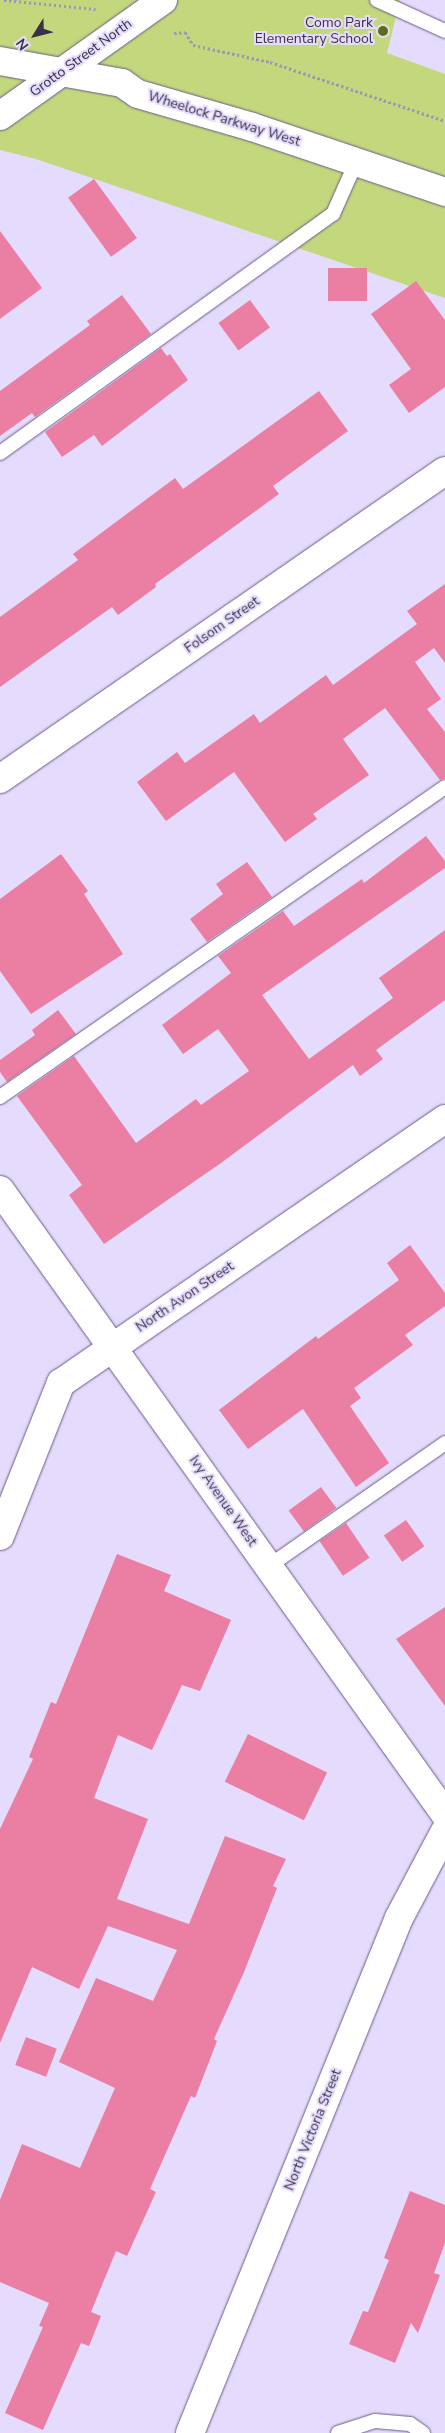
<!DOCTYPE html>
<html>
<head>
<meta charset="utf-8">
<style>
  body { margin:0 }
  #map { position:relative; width:445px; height:2433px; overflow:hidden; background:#e5dbfc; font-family:"Nunito Sans",sans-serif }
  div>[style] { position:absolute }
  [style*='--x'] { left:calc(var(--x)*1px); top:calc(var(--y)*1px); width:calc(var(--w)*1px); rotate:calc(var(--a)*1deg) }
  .green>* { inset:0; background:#c3d87d }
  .building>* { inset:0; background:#eb7ea3; transform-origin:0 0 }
  .path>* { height:3px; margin-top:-1.5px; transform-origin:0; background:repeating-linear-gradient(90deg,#a097b4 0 2.5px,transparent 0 5px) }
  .roads { filter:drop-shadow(0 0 1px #6b5b8a) drop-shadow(0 0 1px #6b5b8a) }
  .lane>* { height:14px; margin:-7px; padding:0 7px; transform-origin:7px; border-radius:7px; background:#fff }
  .street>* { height:28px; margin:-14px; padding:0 14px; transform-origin:14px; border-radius:14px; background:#fff }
  .secondary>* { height:28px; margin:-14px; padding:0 14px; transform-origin:14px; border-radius:14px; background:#fff }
  .dots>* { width:14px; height:14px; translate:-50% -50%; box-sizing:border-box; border:2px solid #e5dbfc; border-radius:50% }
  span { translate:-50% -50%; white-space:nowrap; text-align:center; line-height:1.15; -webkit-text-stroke:4px #e5dbfc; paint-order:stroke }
  .poi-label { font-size:14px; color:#393247 }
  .right { translate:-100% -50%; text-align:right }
  .street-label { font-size:14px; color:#393247 }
  .north { position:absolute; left:10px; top:10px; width:50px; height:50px; -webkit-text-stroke:4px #e5dbfc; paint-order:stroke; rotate:234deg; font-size:14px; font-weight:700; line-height:20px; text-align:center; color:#393247 }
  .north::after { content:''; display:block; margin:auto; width:18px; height:22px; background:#393247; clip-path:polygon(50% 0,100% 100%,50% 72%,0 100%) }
</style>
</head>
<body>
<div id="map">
  <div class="green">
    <div style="clip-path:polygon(0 0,400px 0,387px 53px,445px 74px,445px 298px,36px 159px,0 150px)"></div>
  </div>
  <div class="building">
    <div style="left:94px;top:179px;width:73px;height:32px;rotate:54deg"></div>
    <div style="clip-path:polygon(0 231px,42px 288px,0 319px)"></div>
    <div style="left:328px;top:268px;width:39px;height:33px"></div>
    <div style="clip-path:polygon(416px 281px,445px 320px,445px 387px,409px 413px,389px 385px,411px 369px,371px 314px)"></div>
    <div style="clip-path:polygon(122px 295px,151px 334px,35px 417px,32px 413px,0 436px,0 391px,90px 325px,87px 321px)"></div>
    <div style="left:250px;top:300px;width:34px;height:39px;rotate:54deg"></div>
    <div style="clip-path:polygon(161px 348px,167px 356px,170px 354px,188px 380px,102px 446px,94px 435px,62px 457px,45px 432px)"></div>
    <div style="clip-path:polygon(319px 391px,348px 431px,273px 486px,279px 494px,155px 584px,156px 587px,118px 615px,112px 607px,0 687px,0 617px,78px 560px,73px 554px,175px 478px,183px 489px)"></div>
    <div style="clip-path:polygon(445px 584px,445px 663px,434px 648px,415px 662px,441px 699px,427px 709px,445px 732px,445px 778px,440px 780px,385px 708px,343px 739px,369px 775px,313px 814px,317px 819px,285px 842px,234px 772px,166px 821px,137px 782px,177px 752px,185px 763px,254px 714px,260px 723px,326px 675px,333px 685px,417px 624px,407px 611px)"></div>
    <div style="clip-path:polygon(426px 836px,445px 861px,445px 868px,262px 995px,309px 1059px,393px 998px,379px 978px,445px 930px,445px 1000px,376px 1050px,383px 1059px,360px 1076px,353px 1065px,221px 1163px,104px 1244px,69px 1195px,82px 1185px,17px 1096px,74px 1056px,136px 1143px,196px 1099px,201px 1105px,249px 1071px,218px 1029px,183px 1054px,162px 1025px,231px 973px,218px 956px,283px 911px,294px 926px,362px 879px,364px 883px)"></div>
    <div style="clip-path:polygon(61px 854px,88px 891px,84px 894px,123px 954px,31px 1014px,0 971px,0 899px)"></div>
    <div style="clip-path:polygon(247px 862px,272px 897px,207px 942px,190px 919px,223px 894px,216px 884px)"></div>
    <div style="clip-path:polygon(58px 1010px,76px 1034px,7px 1082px,0 1072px,0 1060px,35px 1035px,32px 1030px)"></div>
    <div style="clip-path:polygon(410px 1245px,445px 1293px,445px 1306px,405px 1335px,413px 1345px,354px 1388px,361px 1398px,350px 1406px,389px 1463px,356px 1487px,303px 1409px,248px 1449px,219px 1410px,316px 1336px,318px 1339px,399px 1280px,387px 1263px)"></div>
    <div style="left:321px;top:1487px;width:26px;height:40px;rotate:54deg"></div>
    <div style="left:406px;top:1520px;width:32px;height:27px;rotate:55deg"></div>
    <div style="left:346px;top:1523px;width:42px;height:32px;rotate:56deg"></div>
    <div style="clip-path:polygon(117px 1554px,171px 1575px,164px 1591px,231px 1620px,200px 1691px,182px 1685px,152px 1750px,118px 1735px,94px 1798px,148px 1819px,117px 1899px,189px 1924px,225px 1836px,286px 1859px,273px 1886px,277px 1888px,244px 1972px,214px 2039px,217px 2041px,195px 2098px,191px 2096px,150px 2189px,156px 2192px,127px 2256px,116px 2251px,91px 2312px,101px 2316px,89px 2346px,81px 2343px,43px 2430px,5px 2413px,43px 2327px,39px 2326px,49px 2303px,0 2282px,0 2200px,22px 2144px,80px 2168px,115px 2088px,59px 2062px,96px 1978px,153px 2001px,177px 1950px,108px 1926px,79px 1989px,32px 1967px,0 2043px,0 1829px,33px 1759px,29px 1757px,51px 1702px,56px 1704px)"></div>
    <div style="clip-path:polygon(445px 1607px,445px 1706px,396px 1639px)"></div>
    <div style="left:248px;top:1734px;width:88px;height:53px;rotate:26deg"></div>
    <div style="left:26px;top:2037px;width:33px;height:30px;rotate:21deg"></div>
    <div style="clip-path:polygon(410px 2191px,445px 2205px,445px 2243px,434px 2273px,440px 2275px,418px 2333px,411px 2323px,395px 2363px,349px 2344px,363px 2311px,368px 2312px,389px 2260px,384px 2258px)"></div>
  </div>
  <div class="path">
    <div style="--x:4;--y:0;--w:92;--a:5.6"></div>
    <div style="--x:174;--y:33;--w:11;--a:-5"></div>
    <div style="--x:185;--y:32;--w:15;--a:58"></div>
    <div style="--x:193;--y:45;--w:79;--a:12.4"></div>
    <div style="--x:270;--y:62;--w:185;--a:18.6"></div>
  </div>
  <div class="roads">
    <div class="lane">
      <div style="--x:377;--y:0;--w:75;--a:24.5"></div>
      <div style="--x:0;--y:453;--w:410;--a:-35.7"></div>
      <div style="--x:333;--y:214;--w:59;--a:-66"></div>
      <div style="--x:0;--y:1097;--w:542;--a:-34.86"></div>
      <div style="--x:269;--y:1566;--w:215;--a:-34.9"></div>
      <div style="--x:338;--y:2433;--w:39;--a:-18"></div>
      <div style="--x:375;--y:2421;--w:35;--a:5"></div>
      <div style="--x:410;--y:2424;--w:16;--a:35"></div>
    </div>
    <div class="street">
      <div style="--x:0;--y:116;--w:200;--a:-35.4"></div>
      <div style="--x:0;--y:779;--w:541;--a:-34.69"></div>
      <div style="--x:0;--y:1190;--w:766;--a:54.51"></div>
      <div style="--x:0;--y:1536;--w:165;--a:-68.3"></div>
      <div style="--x:61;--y:1383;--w:466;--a:-34.5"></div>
    </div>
    <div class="secondary">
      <div style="--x:0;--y:61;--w:124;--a:10.2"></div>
      <div style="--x:122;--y:83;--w:19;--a:35"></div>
      <div style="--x:138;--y:94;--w:119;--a:16.1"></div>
      <div style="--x:252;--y:127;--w:204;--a:18.6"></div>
      <div style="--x:190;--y:2433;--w:556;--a:-67.91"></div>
      <div style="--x:399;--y:1918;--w:98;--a:-62.1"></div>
    </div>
  </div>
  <div class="dots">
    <div style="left:383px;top:31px;background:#5d6d18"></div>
  </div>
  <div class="poi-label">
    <span class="right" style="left:373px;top:31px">Como Park<br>Elementary School</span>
  </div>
  <div class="street-label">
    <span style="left:81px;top:58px;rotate:-36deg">Grotto Street North</span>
    <span style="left:224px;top:119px;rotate:17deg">Wheelock Parkway West</span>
    <span style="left:222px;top:625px;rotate:-35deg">Folsom Street</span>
    <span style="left:185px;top:1297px;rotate:-34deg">North Avon Street</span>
    <span style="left:223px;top:1501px;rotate:55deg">Ivy Avenue West</span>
    <span style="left:313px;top:2130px;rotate:-68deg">North Victoria Street</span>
  </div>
  <div class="north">N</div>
</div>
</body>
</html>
